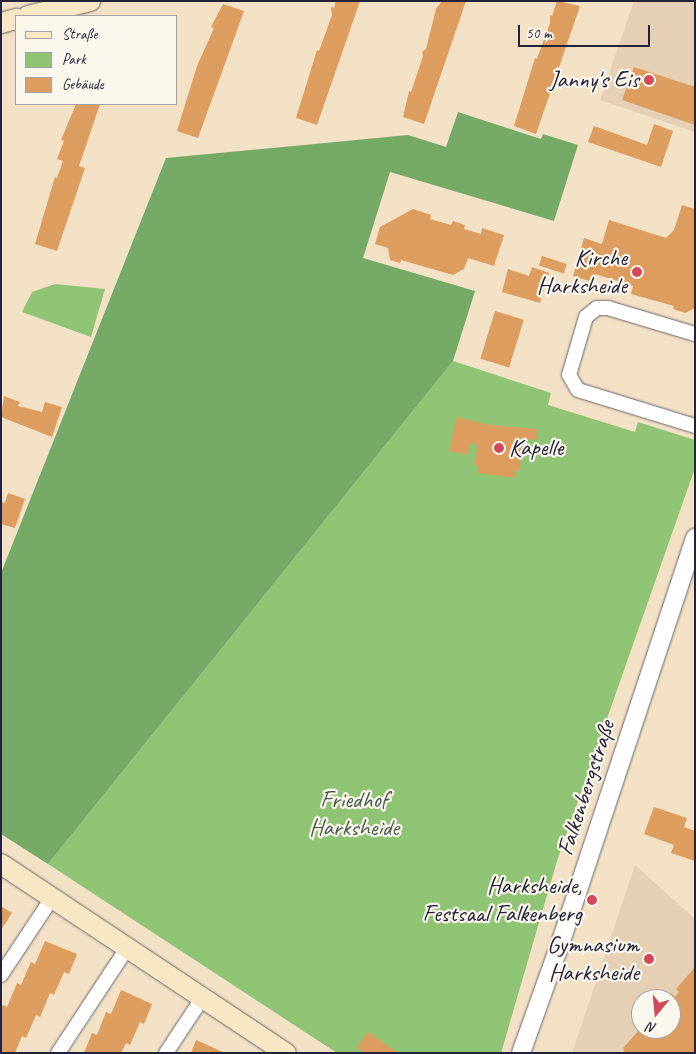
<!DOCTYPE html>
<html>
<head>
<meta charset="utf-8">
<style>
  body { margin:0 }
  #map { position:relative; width:696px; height:1054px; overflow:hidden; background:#f2e1c5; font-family:Caveat,sans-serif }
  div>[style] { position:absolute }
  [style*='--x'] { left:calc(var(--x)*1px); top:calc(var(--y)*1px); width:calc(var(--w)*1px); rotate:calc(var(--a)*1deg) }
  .built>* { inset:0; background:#e5d0b6 }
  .green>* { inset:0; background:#90c475 }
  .forest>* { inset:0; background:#74aa66 }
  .building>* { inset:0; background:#dd9d5f; transform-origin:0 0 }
  .roads { filter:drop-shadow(0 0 1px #6b656b) drop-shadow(0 0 1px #6b656b) }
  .minor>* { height:14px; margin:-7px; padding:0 7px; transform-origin:7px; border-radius:7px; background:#fff }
  .tertiary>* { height:18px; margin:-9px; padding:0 9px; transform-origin:9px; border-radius:9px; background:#fff }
  .secondary>* { height:20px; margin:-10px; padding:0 10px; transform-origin:10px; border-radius:10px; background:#f7e8c3 }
  .dots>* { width:14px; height:14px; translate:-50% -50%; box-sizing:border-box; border:2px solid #fbf7ec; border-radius:50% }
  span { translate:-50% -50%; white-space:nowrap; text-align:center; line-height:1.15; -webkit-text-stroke:4.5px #fbf7ec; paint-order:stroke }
  .poi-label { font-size:24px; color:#22223b }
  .right { translate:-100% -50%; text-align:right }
  .left { translate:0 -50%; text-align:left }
  .street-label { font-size:24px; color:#22223b }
  .park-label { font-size:24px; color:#485b4f }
  .frame { position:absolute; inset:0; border:2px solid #22223b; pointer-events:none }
  .legend { position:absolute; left:15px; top:15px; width:162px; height:90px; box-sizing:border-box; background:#fbf7ec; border:1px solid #a4a2a5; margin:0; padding:6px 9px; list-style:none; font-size:15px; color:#22223b }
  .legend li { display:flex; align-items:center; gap:10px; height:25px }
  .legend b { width:25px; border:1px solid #a4a2a5 }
  .north { position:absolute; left:631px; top:989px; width:50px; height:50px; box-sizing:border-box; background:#fbf7ec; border:1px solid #a4a2a5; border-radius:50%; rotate:197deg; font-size:14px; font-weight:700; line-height:20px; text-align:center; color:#22223b }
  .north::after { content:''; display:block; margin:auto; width:18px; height:22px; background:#d1495b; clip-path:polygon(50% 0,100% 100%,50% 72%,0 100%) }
  .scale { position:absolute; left:518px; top:25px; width:132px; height:22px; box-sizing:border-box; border:2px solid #22223b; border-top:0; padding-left:6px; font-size:15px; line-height:18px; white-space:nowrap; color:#22223b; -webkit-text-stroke:4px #fbf7ec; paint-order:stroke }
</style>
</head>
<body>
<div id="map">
  <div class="built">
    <div style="clip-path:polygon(634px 1px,695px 1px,695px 132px,600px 100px)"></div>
    <div style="clip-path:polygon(evenodd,635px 865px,695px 919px,695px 1053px,572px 1053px,635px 865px,641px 999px,671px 999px,671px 1029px,641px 1029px,641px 999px)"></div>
  </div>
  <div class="green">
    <div style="clip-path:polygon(55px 284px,105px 289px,91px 337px,22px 312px,32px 292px)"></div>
    <div style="clip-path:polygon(453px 361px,551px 393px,548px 405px,635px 432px,638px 422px,695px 440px,695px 468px,557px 861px,501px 1053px,337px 1053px,48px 864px)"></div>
  </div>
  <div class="forest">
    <div style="clip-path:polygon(458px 112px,541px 139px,543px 134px,578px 145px,554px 221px,390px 172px,363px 258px,475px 291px,453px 361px,48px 864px,1px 834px,1px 573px,166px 158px,408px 135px,446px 147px)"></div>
  </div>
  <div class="building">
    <div style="clip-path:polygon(336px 1px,360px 1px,317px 125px,296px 118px,317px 50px,319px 51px,332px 15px,331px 7px,334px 8px)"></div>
    <div style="clip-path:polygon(442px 1px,466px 1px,424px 124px,403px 117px,409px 91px,411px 92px,423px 56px,422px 52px,426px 49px,436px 9px)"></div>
    <div style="clip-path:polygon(557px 1px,580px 6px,536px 134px,514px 126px,535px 58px,537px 59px,550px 23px,550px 15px,552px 16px)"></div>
    <div style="clip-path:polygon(223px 4px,244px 11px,198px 138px,177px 131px,197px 66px,214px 28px,211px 27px)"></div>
    <div style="clip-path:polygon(634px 67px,695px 87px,695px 125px,622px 100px)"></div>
    <div style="clip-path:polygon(76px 104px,100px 104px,79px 166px,85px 168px,57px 251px,35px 244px,55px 177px,57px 178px,63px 161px,57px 159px,64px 141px,61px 140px)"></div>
    <div style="clip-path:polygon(654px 124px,673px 131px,661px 167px,588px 142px,594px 126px,647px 145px)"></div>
    <div style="clip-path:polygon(682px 205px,695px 209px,695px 308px,685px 313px,673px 309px,674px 306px,631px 294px,633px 286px,595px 274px,593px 282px,573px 276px,584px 238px,602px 244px,609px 220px,666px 238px,674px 230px)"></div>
    <div style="clip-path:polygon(413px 209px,431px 215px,430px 219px,451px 225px,453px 221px,465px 225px,464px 229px,481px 234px,482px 228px,504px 235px,494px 266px,468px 258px,464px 269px,453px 275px,401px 260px,400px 263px,390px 260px,388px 248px,375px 244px,380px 227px)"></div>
    <div style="left:542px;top:256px;width:26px;height:10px;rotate:18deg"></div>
    <div style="clip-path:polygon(532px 267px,549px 273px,540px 303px,502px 292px,508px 269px,529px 276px)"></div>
    <div style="left:495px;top:311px;width:30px;height:50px;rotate:17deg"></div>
    <div style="clip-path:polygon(4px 396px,20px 402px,18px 406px,42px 412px,45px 402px,62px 407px,52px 437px,1px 417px)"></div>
    <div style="clip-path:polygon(457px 417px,490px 425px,537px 429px,537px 440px,521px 439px,520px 470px,515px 471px,515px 478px,477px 473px,479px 466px,474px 465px,478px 445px,470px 443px,467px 455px,449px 451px)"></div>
    <div style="clip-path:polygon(8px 493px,25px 499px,15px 528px,1px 524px,1px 502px,5px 503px)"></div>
    <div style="clip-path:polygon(654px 807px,687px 818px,684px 827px,695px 831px,695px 861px,671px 853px,674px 845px,644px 834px)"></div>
    <div style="clip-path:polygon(1px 906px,12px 913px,1px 930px)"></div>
    <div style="clip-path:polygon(45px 941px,77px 954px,69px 974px,64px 972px,54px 995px,50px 993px,40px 1017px,36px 1015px,26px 1038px,22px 1036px,15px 1053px,1px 1053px,1px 1008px,3px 1005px,7px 1007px,17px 983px,21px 985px,31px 962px,35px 964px)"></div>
    <div style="clip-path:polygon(695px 967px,695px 1053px,625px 1053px,623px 1048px,641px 1028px,671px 1029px,671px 999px,666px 999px,671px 993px,675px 997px,679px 992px,676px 989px)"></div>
    <div style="clip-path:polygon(121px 990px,152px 1004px,144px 1024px,140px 1022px,130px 1045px,126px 1043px,121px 1053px,84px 1053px,92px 1033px,97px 1035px,106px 1012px,111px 1014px)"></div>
    <div style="clip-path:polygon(368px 1032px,398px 1053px,365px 1053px,357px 1048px)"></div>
    <div style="clip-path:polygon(196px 1040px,225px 1053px,191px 1053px)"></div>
  </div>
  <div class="roads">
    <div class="minor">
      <div style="--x:695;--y:334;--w:91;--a:-163.4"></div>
      <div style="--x:608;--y:308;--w:11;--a:180"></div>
      <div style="--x:597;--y:308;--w:14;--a:141"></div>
      <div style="--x:586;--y:317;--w:60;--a:106.3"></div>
      <div style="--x:569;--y:375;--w:17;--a:59"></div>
      <div style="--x:578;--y:390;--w:122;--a:17.1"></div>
      <div style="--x:1;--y:975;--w:92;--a:-56.5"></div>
      <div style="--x:58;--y:1053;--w:127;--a:-56.6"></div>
      <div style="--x:166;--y:1053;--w:67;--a:-56.5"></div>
    </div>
    <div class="tertiary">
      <div style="--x:521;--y:1053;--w:119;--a:-70.3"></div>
      <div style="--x:561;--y:941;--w:425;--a:-71.6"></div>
    </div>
    <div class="secondary">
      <div style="--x:28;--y:16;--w:64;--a:-13.6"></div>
      <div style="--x:1;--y:23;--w:16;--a:-15"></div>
      <div style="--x:1;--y:864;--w:342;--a:33.6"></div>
    </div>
  </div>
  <div class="dots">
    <div style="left:649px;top:80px;background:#d1495b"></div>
    <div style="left:637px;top:272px;background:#d1495b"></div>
    <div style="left:499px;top:448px;background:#d1495b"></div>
    <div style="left:592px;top:900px;background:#d1495b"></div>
    <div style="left:649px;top:959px;background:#d1495b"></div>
  </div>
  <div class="poi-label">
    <span class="right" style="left:639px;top:80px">Janny's Eis</span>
    <span class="right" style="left:627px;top:272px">Kirche<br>Harksheide</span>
    <span class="left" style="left:509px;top:448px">Kapelle</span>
    <span class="right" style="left:582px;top:900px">Harksheide,<br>Festsaal Falkenberg</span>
    <span class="right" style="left:639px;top:959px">Gymnasium<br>Harksheide</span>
  </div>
  <div class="street-label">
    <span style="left:586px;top:788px;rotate:-72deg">Falkenbergstraße</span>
  </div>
  <div class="park-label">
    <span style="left:354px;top:814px">Friedhof<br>Harksheide</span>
  </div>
  <div class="frame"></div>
  <ul class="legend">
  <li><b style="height:6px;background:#f7e8c3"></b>Straße</li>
  <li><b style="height:14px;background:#90c475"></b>Park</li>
  <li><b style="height:14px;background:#dd9d5f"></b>Gebäude</li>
  </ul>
  <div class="north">N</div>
  <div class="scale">50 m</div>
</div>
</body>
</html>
